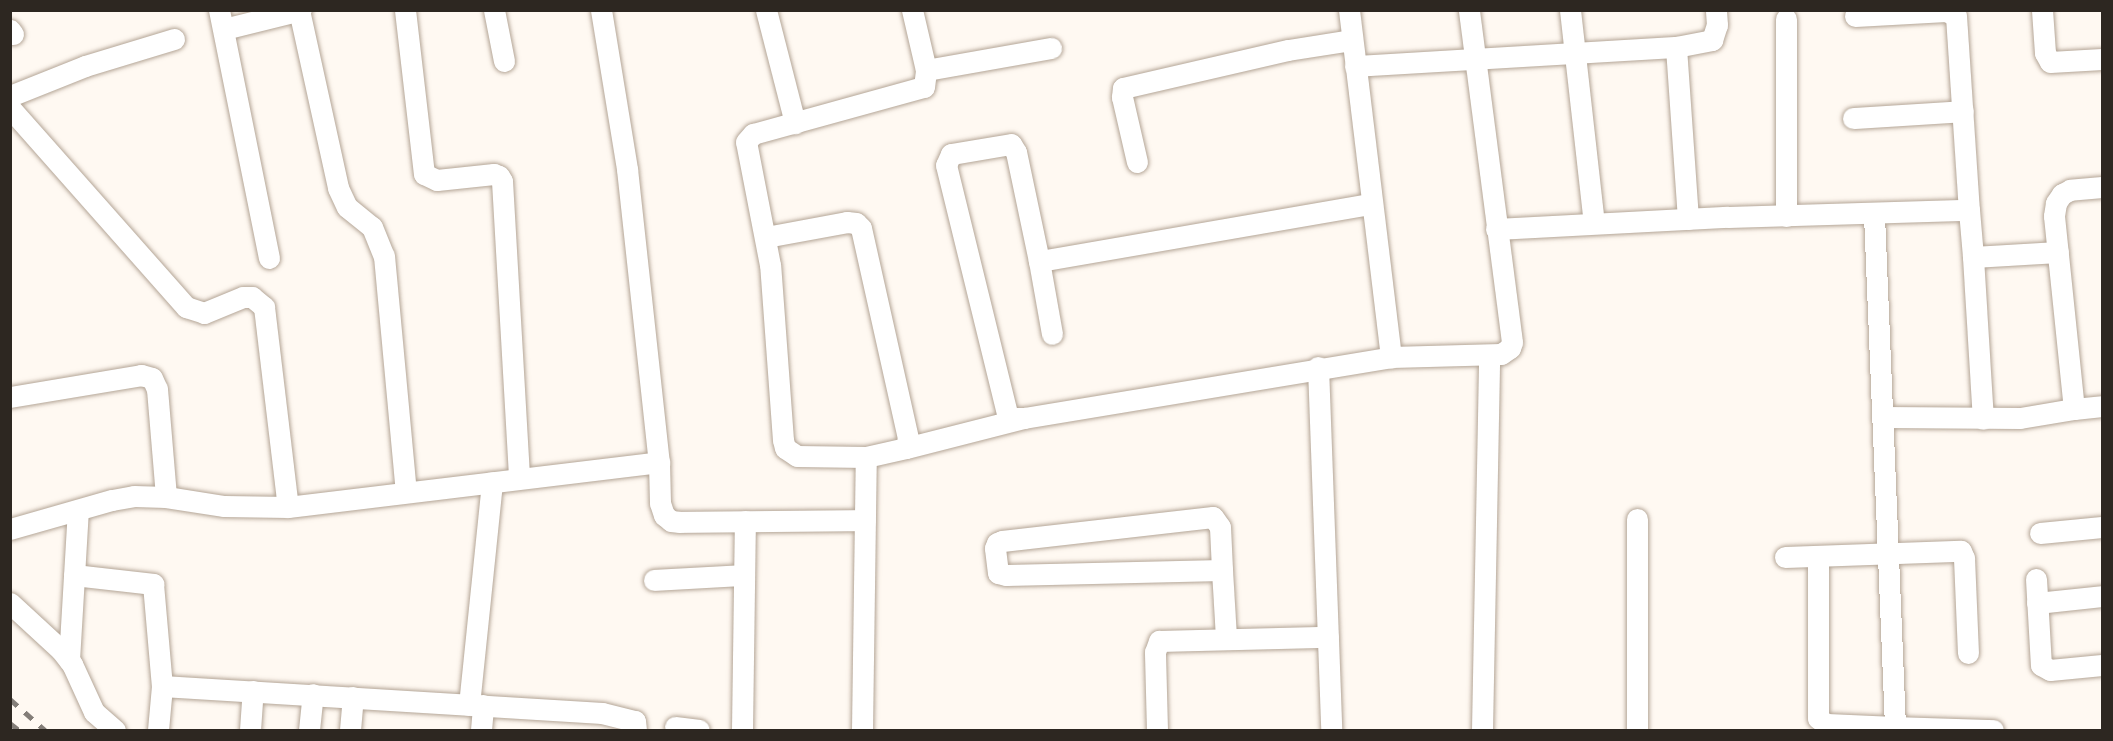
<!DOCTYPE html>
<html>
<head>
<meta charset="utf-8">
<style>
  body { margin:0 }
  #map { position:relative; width:2113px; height:741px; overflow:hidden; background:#fff9f2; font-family:"Times New Roman",serif }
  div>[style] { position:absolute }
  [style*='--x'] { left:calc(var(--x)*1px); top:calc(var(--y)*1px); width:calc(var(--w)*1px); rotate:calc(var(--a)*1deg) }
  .roads { filter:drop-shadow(0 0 2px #b4a596) drop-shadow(0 0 2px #b4a596) }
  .street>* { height:21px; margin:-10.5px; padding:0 10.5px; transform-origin:10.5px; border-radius:10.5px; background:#fff }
  .rail>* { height:4.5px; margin-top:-2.25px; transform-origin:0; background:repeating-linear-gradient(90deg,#847e78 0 10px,transparent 0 20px) }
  span { translate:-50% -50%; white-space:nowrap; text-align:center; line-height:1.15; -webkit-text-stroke:4.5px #fff; paint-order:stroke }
  .frame { position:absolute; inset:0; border:12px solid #2d2721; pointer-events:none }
</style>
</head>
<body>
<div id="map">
  <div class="roads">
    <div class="street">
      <div style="--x:219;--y:10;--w:253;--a:78.6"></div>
      <div style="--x:299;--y:10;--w:182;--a:77.6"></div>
      <div style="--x:338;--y:188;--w:21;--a:65"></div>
      <div style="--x:347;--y:207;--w:32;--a:39"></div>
      <div style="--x:372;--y:227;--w:31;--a:68"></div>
      <div style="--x:384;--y:256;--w:237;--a:84.7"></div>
      <div style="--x:405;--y:10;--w:165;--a:83.4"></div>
      <div style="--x:424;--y:174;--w:14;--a:25"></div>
      <div style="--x:437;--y:180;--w:57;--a:-6"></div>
      <div style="--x:494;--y:174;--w:5;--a:22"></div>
      <div style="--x:499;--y:176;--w:6;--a:59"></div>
      <div style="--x:502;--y:181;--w:297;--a:86.7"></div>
      <div style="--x:494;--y:10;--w:52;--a:78.9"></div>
      <div style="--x:601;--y:10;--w:161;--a:80.7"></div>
      <div style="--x:627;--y:169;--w:295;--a:83.8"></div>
      <div style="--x:659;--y:462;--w:41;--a:88.6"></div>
      <div style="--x:660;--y:503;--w:13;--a:72"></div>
      <div style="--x:664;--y:515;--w:9;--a:41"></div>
      <div style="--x:671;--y:521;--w:9;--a:6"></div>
      <div style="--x:680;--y:522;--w:185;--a:-0.6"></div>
      <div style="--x:766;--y:10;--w:117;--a:75.6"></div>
      <div style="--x:1349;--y:10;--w:350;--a:83.1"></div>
      <div style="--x:1570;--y:10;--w:214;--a:83.6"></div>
      <div style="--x:2042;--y:10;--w:43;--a:86"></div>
      <div style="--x:2045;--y:53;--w:10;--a:61"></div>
      <div style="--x:2050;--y:62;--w:52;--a:-3.3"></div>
      <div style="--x:1855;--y:16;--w:91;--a:-3.1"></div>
      <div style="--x:1946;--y:11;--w:11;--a:27"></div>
      <div style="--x:1956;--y:16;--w:194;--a:86.2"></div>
      <div style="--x:224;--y:29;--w:79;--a:-13.9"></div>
      <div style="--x:10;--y:30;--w:5;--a:53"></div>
      <div style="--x:1355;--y:66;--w:322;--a:-3.4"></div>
      <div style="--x:926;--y:70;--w:127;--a:-10"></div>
      <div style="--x:10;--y:96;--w:81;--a:-21.8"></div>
      <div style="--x:85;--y:66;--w:93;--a:-16.9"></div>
      <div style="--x:10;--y:108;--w:266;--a:48.5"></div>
      <div style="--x:186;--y:307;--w:19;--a:18"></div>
      <div style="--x:204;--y:313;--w:42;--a:-22.3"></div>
      <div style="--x:243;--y:297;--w:9;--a:0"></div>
      <div style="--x:252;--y:297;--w:16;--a:40"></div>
      <div style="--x:264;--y:307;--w:201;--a:83.2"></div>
      <div style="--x:1853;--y:118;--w:110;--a:-3.6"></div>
      <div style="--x:1137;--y:162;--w:67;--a:-103"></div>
      <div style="--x:1122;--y:97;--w:9;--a:-84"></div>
      <div style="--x:1123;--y:88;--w:169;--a:-13"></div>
      <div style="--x:1288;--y:50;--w:65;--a:-8.9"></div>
      <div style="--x:2102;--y:187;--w:32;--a:175"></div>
      <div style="--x:2070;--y:190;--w:9;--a:153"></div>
      <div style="--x:2062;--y:194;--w:11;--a:124"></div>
      <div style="--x:2056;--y:203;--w:13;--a:99"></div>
      <div style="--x:2054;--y:216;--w:194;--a:84.1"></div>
      <div style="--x:2074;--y:409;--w:28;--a:-6"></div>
      <div style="--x:1370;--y:204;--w:336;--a:170.2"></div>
      <div style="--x:1039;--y:261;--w:111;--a:-101.9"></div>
      <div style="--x:1016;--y:152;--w:9;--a:-122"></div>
      <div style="--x:1011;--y:144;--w:61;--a:170.5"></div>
      <div style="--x:951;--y:154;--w:12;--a:114"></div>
      <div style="--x:946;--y:165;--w:255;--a:76.2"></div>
      <div style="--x:1007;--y:413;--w:6;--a:51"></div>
      <div style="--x:1011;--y:418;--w:13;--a:0"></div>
      <div style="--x:1024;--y:418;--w:372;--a:-9.4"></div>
      <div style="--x:1391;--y:357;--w:110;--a:-1.6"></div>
      <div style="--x:1501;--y:354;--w:11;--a:-34"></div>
      <div style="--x:1510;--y:348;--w:6;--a:-72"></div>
      <div style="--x:1512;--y:342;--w:335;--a:-97.4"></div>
      <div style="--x:1874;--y:215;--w:512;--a:87.65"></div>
      <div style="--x:1895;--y:727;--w:98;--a:1.8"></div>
      <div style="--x:1786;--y:216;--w:197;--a:-90"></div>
      <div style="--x:1688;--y:219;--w:172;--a:-94"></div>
      <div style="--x:1676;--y:47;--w:37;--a:-11"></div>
      <div style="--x:1712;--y:40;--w:16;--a:-72"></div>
      <div style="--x:1717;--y:25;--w:15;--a:-94"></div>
      <div style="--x:1496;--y:229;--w:232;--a:-3"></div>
      <div style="--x:1728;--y:217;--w:241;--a:-1.7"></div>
      <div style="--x:1969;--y:210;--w:47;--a:85.1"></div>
      <div style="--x:1973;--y:257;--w:85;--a:-3.4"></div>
      <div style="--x:766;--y:237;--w:82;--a:-10.5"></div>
      <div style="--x:847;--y:222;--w:9;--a:6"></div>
      <div style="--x:856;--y:223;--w:7;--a:45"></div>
      <div style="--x:861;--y:228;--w:215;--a:77.4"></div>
      <div style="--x:908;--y:438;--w:10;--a:101"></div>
      <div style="--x:906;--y:448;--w:41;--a:167.3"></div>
      <div style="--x:866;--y:457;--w:69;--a:-179.2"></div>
      <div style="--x:797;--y:456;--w:14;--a:-146"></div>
      <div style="--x:785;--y:448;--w:8;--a:-104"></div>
      <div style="--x:783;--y:440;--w:175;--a:-94.2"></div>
      <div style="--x:770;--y:265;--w:125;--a:-101"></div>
      <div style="--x:746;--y:142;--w:11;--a:-49"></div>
      <div style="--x:753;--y:134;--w:177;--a:-15.4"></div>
      <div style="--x:924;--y:87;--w:17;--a:-83"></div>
      <div style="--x:926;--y:70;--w:62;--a:-103.1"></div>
      <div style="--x:1973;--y:257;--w:162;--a:86.5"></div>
      <div style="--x:1039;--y:261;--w:74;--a:79.9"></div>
      <div style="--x:1318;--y:367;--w:363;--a:87.9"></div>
      <div style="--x:10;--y:397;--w:133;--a:-9.5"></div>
      <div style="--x:141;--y:375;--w:11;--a:15"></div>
      <div style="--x:152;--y:378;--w:12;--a:66"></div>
      <div style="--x:157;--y:389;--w:108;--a:85.2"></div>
      <div style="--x:1883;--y:417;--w:137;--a:0.4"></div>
      <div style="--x:2020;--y:418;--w:55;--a:-9.5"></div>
      <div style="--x:906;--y:448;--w:122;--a:-14.3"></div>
      <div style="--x:10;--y:529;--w:106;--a:-15.9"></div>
      <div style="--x:112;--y:500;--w:22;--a:-10"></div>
      <div style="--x:134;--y:496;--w:32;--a:2"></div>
      <div style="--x:166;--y:497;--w:59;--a:8.8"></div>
      <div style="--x:224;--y:506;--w:64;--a:0.9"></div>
      <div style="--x:288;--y:507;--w:374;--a:-6.9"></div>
      <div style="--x:2040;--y:533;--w:62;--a:-5.5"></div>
      <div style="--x:1818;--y:556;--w:162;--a:90"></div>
      <div style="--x:1818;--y:718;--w:10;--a:37"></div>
      <div style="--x:1826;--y:724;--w:69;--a:2.5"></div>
      <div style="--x:1785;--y:557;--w:176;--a:-2"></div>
      <div style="--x:1961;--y:551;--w:8;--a:67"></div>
      <div style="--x:1964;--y:558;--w:95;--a:87.6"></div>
      <div style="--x:1222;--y:570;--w:216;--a:178.7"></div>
      <div style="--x:1006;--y:575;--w:8;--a:-166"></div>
      <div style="--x:998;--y:573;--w:25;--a:-97"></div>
      <div style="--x:995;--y:548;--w:5;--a:-68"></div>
      <div style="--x:997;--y:543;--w:5;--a:-22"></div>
      <div style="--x:1002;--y:541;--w:212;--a:-6.5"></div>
      <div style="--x:1213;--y:517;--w:12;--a:55"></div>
      <div style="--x:1220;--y:527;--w:43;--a:87.3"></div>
      <div style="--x:1222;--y:570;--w:68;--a:86.6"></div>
      <div style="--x:74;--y:575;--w:80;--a:6.5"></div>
      <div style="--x:153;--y:584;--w:102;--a:85"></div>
      <div style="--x:2036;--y:579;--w:86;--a:86.7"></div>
      <div style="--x:2041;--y:665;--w:10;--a:29"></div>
      <div style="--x:2050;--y:670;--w:52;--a:-5.5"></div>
      <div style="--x:654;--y:580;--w:90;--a:-3.2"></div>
      <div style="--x:10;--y:603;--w:69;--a:42.7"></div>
      <div style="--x:61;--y:650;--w:18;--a:52"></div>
      <div style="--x:72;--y:664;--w:53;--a:65.4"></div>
      <div style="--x:94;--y:712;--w:28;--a:41"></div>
      <div style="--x:2037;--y:603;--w:65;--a:-6.1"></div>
      <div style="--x:69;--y:660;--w:150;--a:-86.6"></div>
      <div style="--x:469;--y:705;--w:224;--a:-84.1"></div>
      <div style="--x:675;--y:727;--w:24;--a:7"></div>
      <div style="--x:158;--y:730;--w:44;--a:-84.8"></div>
      <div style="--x:162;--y:686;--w:441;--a:3.5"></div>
      <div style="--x:602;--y:713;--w:34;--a:14"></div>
      <div style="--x:635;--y:721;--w:9;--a:84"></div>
      <div style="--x:250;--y:730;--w:39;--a:-86"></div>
      <div style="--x:309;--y:730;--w:36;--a:-84"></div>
      <div style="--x:350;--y:730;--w:33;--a:-85"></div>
      <div style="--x:481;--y:730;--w:25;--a:-85"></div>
      <div style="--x:742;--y:730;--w:209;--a:-89.2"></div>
      <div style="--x:862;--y:730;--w:273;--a:-89.2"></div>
      <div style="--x:1157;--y:730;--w:78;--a:-91.5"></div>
      <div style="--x:1155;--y:652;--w:12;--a:-70"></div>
      <div style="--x:1159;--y:641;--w:169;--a:-1.4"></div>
      <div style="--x:1482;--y:730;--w:375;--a:-88.9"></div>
      <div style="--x:1637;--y:730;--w:211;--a:-90"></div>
    </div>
  </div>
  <div class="rail">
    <div style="--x:10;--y:699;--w:47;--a:41.5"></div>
    <div style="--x:10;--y:723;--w:11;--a:38"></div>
  </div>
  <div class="frame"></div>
</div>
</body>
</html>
